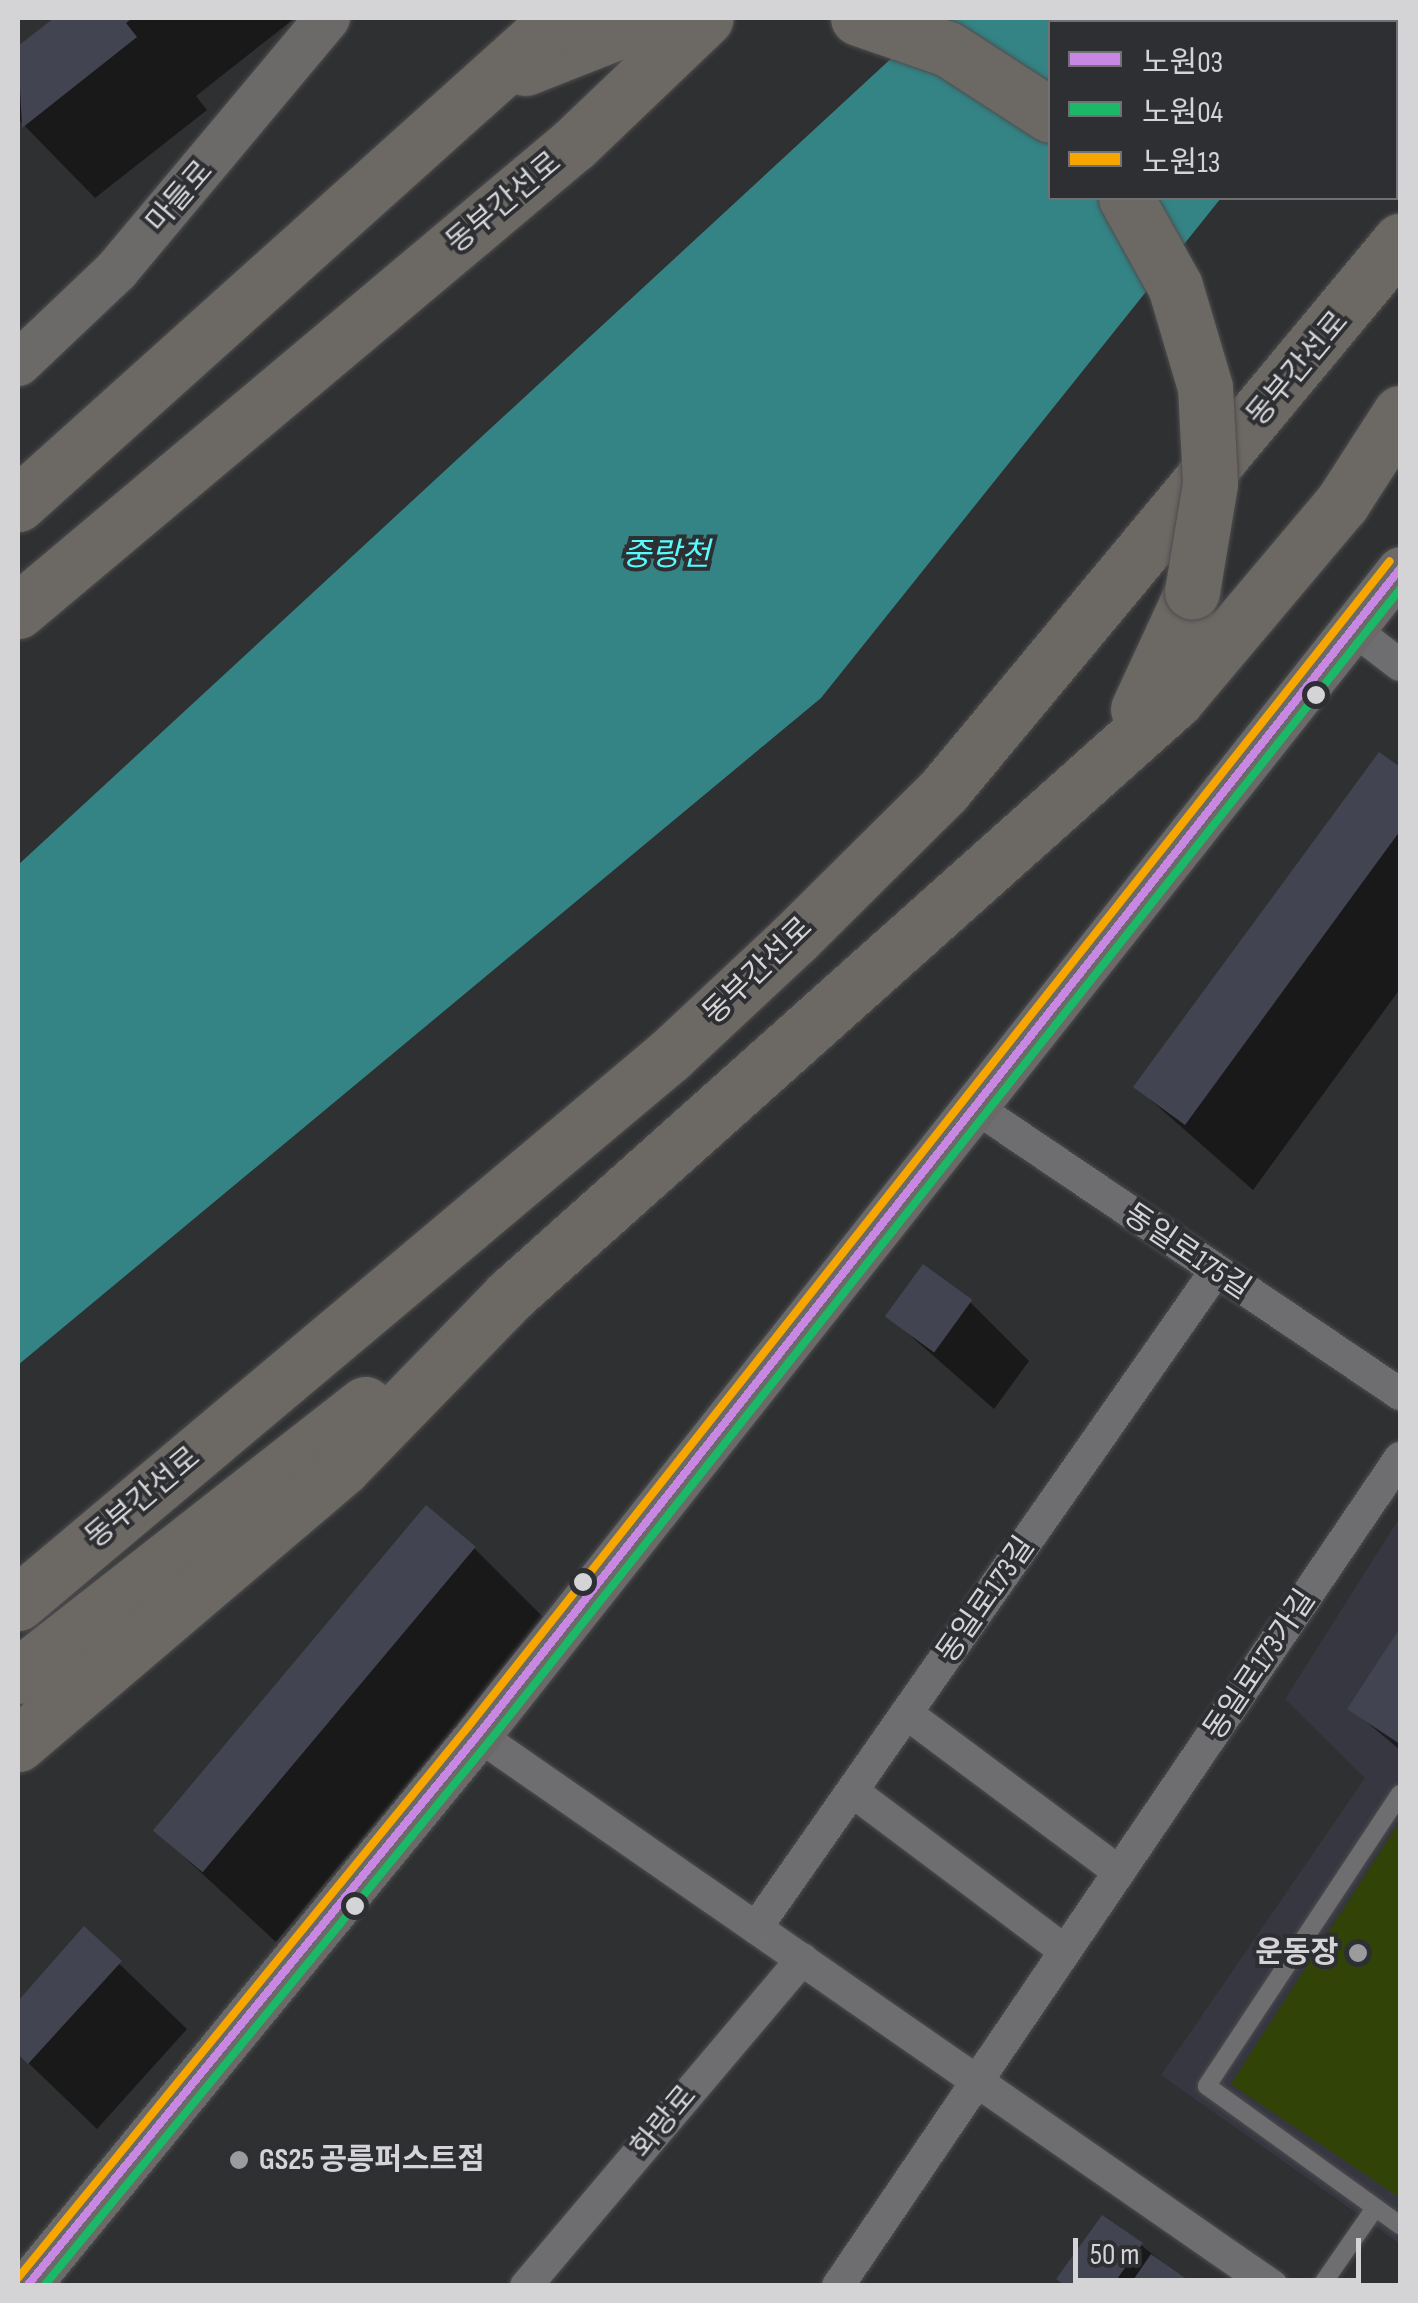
<!DOCTYPE html>
<html>
<head>
<meta charset="utf-8">
<style>
  body { margin:0 }
  #map { position:relative; width:1418px; height:2303px; overflow:hidden; background:#2f3031; font-family:"Sofia Sans Condensed","Noto Sans KR",sans-serif }
  div>[style] { position:absolute }
  [style*='--x'] { left:calc(var(--x)*1px); top:calc(var(--y)*1px); width:calc(var(--w)*1px); rotate:calc(var(--a)*1deg) }
  .built>* { inset:0; background:#363740 }
  .green>* { inset:0; background:#324308 }
  .water>* { inset:0; background:#348485 }
  .shadow>* { inset:0; background:#0007 }
  .building>* { inset:0; background:#434451; transform-origin:0 0 }
  .roads { filter:drop-shadow(0 0 2px #4d4d4f) drop-shadow(0 0 2px #4d4d4f) }
  .service>* { height:18px; margin:-9px; padding:0 9px; transform-origin:9px; border-radius:9px; background:#6e6e70 }
  .minor>* { height:32px; margin:-16px; padding:0 16px; transform-origin:16px; border-radius:16px; background:#6e6e70 }
  .secondary>* { height:45px; margin:-22.5px; padding:0 22.5px; transform-origin:22.5px; border-radius:22.5px; background:#6b6a69 }
  .trunk>* { height:55px; margin:-27.5px; padding:0 27.5px; transform-origin:27.5px; border-radius:27.5px; background:#6c6864 }
  .bridges { filter:drop-shadow(0 0 2px #4d4d4f) drop-shadow(0 0 2px #4d4d4f) }
  .trunk-bridge>* { height:55px; margin:-27.5px; padding:0 27.5px; transform-origin:27.5px; border-radius:27.5px; background:#6c6864 }
  .bus-1>* { height:8px; margin:-4px; padding:0 4px; transform-origin:4px; border-radius:4px; background:#c787e3 }
  .bus-2>* { height:8px; margin:-4px; padding:0 4px; transform-origin:4px; border-radius:4px; background:#1ab867 }
  .bus-3>* { height:8px; margin:-4px; padding:0 4px; transform-origin:4px; border-radius:4px; background:#f7a600 }
  .dots>* { width:28px; height:28px; translate:-50% -50%; box-sizing:border-box; border:5px solid #2e2f32; border-radius:50% }
  span { translate:-50% -50%; white-space:nowrap; text-align:center; line-height:1.15; -webkit-text-stroke:8px #2e2f32; paint-order:stroke }
  .street-label { font-size:30px; color:#d4d4d7 }
  .poi-label { font-size:30px; color:#d4d4d7; font-weight:700 }
  .right { translate:-100% -50%; text-align:right }
  .left { translate:0 -50%; text-align:left }
  .water-label { font-size:32px; color:#58fbfd; font-style:italic }
  .frame { position:absolute; inset:0; border:20px solid #d4d4d7; pointer-events:none }
  .legend { position:absolute; left:1048px; top:20px; width:350px; height:180px; box-sizing:border-box; background:#2e2f32; border:2px solid #707174; margin:0; padding:12px 18px; list-style:none; font-size:30px; color:#d4d4d7 }
  .legend li { display:flex; align-items:center; gap:20px; height:50px }
  .legend b { width:50px; border:2px solid #707174 }
  .scale { position:absolute; left:1073px; top:2238px; width:288px; height:45px; box-sizing:border-box; border:5px solid #d4d4d7; border-top:0; padding-left:12px; font-size:30px; line-height:35px; white-space:nowrap; color:#d4d4d7; -webkit-text-stroke:8px #2e2f32; paint-order:stroke }
</style>
</head>
<body>
<div id="map">
  <div class="built">
    <div style="clip-path:polygon(1400px 1517px,1400px 2244px,1161px 2075px,1365px 1778px,1285px 1699px)"></div>
  </div>
  <div class="green">
    <div style="clip-path:polygon(1400px 1821px,1400px 2198px,1231px 2084px)"></div>
  </div>
  <div class="water">
    <div style="clip-path:polygon(935px 18px,1365px 18px,1050px 22px,1050px 198px,1221px 198px,821px 698px,18px 1365px,18px 865px)"></div>
  </div>
  <div class="shadow">
    <div style="clip-path:polygon(58px 18px,295px 18px,196px 96px,207px 110px,95px 198px,18px 119px,18px 50px)"></div>
    <div style="clip-path:polygon(1380px 755px,1400px 771px,1400px 989px,1253px 1190px,1136px 1087px)"></div>
    <div style="clip-path:polygon(970px 1302px,1029px 1361px,994px 1409px,888px 1316px)"></div>
    <div style="clip-path:polygon(474px 1548px,545px 1619px,276px 1942px,156px 1831px)"></div>
    <div style="clip-path:polygon(1400px 1632px,1400px 1750px,1350px 1708px)"></div>
    <div style="clip-path:polygon(84px 1930px,187px 2029px,97px 2129px,18px 2053px,18px 2004px)"></div>
    <div style="clip-path:polygon(1141px 2245px,1192px 2286px,1067px 2286px)"></div>
  </div>
  <div class="building">
    <div style="clip-path:polygon(54px 18px,133px 18px,126px 23px,137px 37px,22px 128px,18px 46px)"></div>
    <div style="clip-path:polygon(1379px 752px,1400px 767px,1400px 831px,1185px 1125px,1133px 1087px)"></div>
    <div style="left:923px;top:1264px;width:61px;height:65px;rotate:36deg"></div>
    <div style="left:426px;top:1505px;width:65px;height:425px;rotate:40deg"></div>
    <div style="clip-path:polygon(1400px 1628px,1400px 1744px,1347px 1709px)"></div>
    <div style="clip-path:polygon(84px 1926px,122px 1961px,28px 2064px,18px 2054px,18px 2001px)"></div>
    <div style="clip-path:polygon(1102px 2215px,1143px 2243px,1112px 2286px,1066px 2286px,1056px 2279px)"></div>
    <div style="clip-path:polygon(1151px 2254px,1178px 2273px,1196px 2286px,1129px 2286px)"></div>
  </div>
  <div class="roads">
    <div class="service">
      <div style="--x:1400;--y:1794;--w:350;--a:123.5"></div>
      <div style="--x:1207;--y:2086;--w:238;--a:35.8"></div>
      <div style="--x:1321;--y:2286;--w:95;--a:-55.3"></div>
    </div>
    <div class="minor">
      <div style="--x:1353;--y:629;--w:59;--a:37.5"></div>
      <div style="--x:975;--y:1107;--w:513;--a:34.03"></div>
      <div style="--x:906;--y:1713;--w:266;--a:36.7"></div>
      <div style="--x:478;--y:1735;--w:966;--a:34.76"></div>
      <div style="--x:852;--y:1791;--w:266;--a:36.9"></div>
      <div style="--x:756;--y:1928;--w:801;--a:-55.02"></div>
      <div style="--x:526;--y:2286;--w:428;--a:-49.8"></div>
      <div style="--x:838;--y:2286;--w:1001;--a:-55.83"></div>
    </div>
    <div class="secondary">
      <div style="--x:18;--y:363;--w:135;--a:-43.5"></div>
      <div style="--x:116;--y:270;--w:329;--a:-50.1"></div>
      <div style="--x:27;--y:2286;--w:712;--a:-50.7"></div>
      <div style="--x:478;--y:1735;--w:1486;--a:-51.67"></div>
    </div>
    <div class="trunk">
      <div style="--x:858;--y:18;--w:95;--a:19"></div>
      <div style="--x:948;--y:49;--w:121;--a:32.9"></div>
      <div style="--x:525;--y:68;--w:136;--a:-21.5"></div>
      <div style="--x:18;--y:504;--w:727;--a:-41.93"></div>
      <div style="--x:18;--y:611;--w:726;--a:-40.03"></div>
      <div style="--x:574;--y:144;--w:182;--a:-43.7"></div>
      <div style="--x:1138;--y:709;--w:129;--a:-65.2"></div>
      <div style="--x:18;--y:1603;--w:853;--a:-40.05"></div>
      <div style="--x:671;--y:1054;--w:170;--a:-43.1"></div>
      <div style="--x:795;--y:938;--w:210;--a:-44.8"></div>
      <div style="--x:944;--y:790;--w:714;--a:-50.29"></div>
      <div style="--x:18;--y:1676;--w:441;--a:-38.1"></div>
      <div style="--x:18;--y:1744;--w:426;--a:-40.4"></div>
      <div style="--x:342;--y:1468;--w:240;--a:-45.8"></div>
      <div style="--x:509;--y:1296;--w:894;--a:-41.78"></div>
      <div style="--x:1176;--y:700;--w:258;--a:-49.9"></div>
      <div style="--x:1342;--y:503;--w:107;--a:-57.2"></div>
    </div>
  </div>
  <div class="bridges">
    <div class="trunk-bridge">
      <div style="--x:1126;--y:198;--w:101;--a:60.9"></div>
      <div style="--x:1175;--y:286;--w:105;--a:73.5"></div>
      <div style="--x:1205;--y:387;--w:97;--a:87"></div>
      <div style="--x:1210;--y:484;--w:109;--a:99.5"></div>
    </div>
  </div>
  <div class="bus-1">
    <div style="--x:27;--y:2286;--w:712;--a:-50.7"></div>
    <div style="--x:478;--y:1735;--w:1486;--a:-51.67"></div>
  </div>
  <div class="bus-2">
    <div style="--x:44;--y:2286;--w:701;--a:-50.73"></div>
    <div style="--x:488;--y:1743;--w:1471;--a:-51.68"></div>
  </div>
  <div class="bus-3">
    <div style="--x:18;--y:2278;--w:711;--a:-50.76"></div>
    <div style="--x:468;--y:1727;--w:1486;--a:-51.67"></div>
  </div>
  <div class="dots">
    <div style="left:1316px;top:695px;background:#d4d4d7"></div>
    <div style="left:583px;top:1582px;background:#d4d4d7"></div>
    <div style="left:355px;top:1906px;background:#d4d4d7"></div>
    <div style="left:1358px;top:1953px;background:#9a9b9d"></div>
    <div style="left:239px;top:2160px;background:#9a9b9d"></div>
  </div>
  <div class="street-label">
    <span style="left:180px;top:197px;rotate:-49deg">마들로</span>
    <span style="left:504px;top:203px;rotate:-40deg">동부간선로</span>
    <span style="left:1298px;top:369px;rotate:-50deg">동부간선로</span>
    <span style="left:758px;top:971px;rotate:-44deg">동부간선로</span>
    <span style="left:1187px;top:1252px;rotate:34deg">동일로175길</span>
    <span style="left:143px;top:1498px;rotate:-40deg">동부간선로</span>
    <span style="left:986px;top:1600px;rotate:-55deg">동일로173길</span>
    <span style="left:1260px;top:1665px;rotate:-56deg">동일로173가길</span>
    <span style="left:664px;top:2122px;rotate:-50deg">화랑로</span>
  </div>
  <div class="poi-label">
    <span class="right" style="left:1338px;top:1953px">운동장</span>
    <span class="left" style="left:259px;top:2160px">GS25 공릉퍼스트점</span>
  </div>
  <div class="water-label">
    <span style="left:666px;top:556px">중랑천</span>
  </div>
  <div class="frame"></div>
  <ul class="legend">
  <li><b style="height:12px;background:#c787e3"></b>노원03</li>
  <li><b style="height:12px;background:#1ab867"></b>노원04</li>
  <li><b style="height:12px;background:#f7a600"></b>노원13</li>
  </ul>
  <div class="scale">50 m</div>
</div>
</body>
</html>
